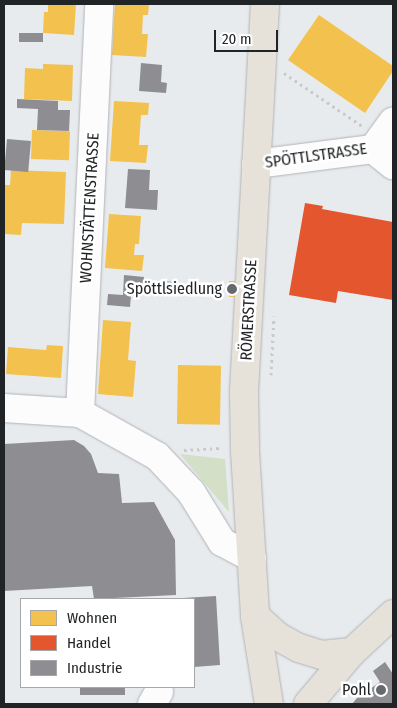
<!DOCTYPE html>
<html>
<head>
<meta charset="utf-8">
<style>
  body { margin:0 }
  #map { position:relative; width:397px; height:708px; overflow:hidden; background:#e8ebee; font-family:"Fira Sans Condensed",sans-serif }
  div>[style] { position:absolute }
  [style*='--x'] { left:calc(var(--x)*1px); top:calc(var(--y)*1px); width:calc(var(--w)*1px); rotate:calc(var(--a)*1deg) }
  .green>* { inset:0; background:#d3dfc6 }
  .water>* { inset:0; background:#95bee8; transform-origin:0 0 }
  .homes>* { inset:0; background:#f2c14e; transform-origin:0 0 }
  .shops>* { inset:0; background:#e4572e }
  .industry>* { inset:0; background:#8d8d92; transform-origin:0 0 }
  .path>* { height:3px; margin-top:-1.5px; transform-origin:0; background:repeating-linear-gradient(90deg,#c8c9cb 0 2.5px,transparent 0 6.5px) }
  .roads { filter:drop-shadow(0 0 1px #b1b3b6) drop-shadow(0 0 1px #b1b3b6) }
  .minor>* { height:28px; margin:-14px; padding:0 14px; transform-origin:14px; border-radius:14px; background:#fcfcfc }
  .major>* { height:28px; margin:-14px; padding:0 14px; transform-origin:14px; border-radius:14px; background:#e6e2da }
  .dots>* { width:14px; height:14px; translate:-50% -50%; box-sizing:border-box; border:2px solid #fff; border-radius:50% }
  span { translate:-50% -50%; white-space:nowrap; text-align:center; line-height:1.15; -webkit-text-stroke:5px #fff; paint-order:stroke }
  .street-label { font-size:16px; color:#212426 }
  .poi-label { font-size:16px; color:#212426 }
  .right { translate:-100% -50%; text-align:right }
  .frame { position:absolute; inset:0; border:5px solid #212426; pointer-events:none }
  .legend { position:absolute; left:20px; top:598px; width:175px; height:90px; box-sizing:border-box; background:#fff; border:1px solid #a6a7a8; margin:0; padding:6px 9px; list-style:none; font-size:15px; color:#212426 }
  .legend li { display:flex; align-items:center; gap:10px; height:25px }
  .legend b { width:25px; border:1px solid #a6a7a8 }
  .scale { position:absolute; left:214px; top:30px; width:64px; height:22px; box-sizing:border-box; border:2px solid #212426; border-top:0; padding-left:6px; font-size:15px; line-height:18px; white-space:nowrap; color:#212426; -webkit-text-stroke:4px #fff; paint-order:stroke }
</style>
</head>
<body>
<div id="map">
  <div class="green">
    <div style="clip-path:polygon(180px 454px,225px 459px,229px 512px)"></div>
  </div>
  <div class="water">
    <div style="left:155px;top:280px;width:23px;height:11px;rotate:5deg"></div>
  </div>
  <div class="homes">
    <div style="clip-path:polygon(48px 4px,76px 4px,74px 35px,43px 33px,44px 12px,48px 12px)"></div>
    <div style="clip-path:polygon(115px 4px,149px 4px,148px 15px,143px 15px,142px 34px,148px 34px,146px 57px,112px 55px)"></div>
    <div style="clip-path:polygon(319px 15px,393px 66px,393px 71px,365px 113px,288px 60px)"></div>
    <div style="clip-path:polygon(43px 64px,73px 65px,72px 101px,24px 99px,25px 68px,43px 69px)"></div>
    <div style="clip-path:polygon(114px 101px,149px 103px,148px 115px,141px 115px,139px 145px,148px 145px,146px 163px,110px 161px)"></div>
    <div style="left:32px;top:130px;width:38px;height:29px;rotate:2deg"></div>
    <div style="clip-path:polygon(11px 170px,66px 172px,64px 224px,22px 223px,21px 235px,4px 234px,4px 185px,10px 185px)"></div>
    <div style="clip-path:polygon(109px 214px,141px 216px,139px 244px,135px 244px,134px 255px,144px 255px,142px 271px,105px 268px)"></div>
    <div style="left:229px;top:281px;width:6px;height:16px"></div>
    <div style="clip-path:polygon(103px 320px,131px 322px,128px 360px,136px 361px,133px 397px,98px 394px)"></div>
    <div style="clip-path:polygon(47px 345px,63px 346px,61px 378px,6px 374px,8px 347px,46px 350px)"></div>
    <div style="left:178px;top:365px;width:43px;height:59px;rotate:1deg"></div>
  </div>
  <div class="shops">
    <div style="clip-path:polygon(305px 203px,323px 206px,322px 209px,393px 222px,393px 300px,338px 291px,336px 303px,289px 295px)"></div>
  </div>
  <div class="industry">
    <div style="left:19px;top:33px;width:24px;height:9px"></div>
    <div style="clip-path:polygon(141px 63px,162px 65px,161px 82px,167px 83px,166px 93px,139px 91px)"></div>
    <div style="clip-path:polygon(17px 99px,58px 101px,58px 110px,70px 110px,69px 131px,37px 130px,38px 109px,17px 108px)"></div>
    <div style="left:7px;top:139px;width:24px;height:31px;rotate:5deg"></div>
    <div style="clip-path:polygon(128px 169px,150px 170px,149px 190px,158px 190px,157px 210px,125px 208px)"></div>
    <div style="clip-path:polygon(124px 275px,144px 277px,142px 296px,131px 296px,130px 307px,107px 305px,108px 294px,123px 295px)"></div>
    <div style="clip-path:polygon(74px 440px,84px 446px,91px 454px,98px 473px,119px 474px,122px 503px,154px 502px,175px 540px,176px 595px,94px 599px,92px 586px,4px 591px,4px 444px)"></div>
    <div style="clip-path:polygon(216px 596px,220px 665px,194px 667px,194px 599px,183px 598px)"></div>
    <div style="clip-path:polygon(385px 662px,393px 674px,393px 704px,352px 704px,357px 698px,380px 682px,373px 671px)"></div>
    <div style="left:80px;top:687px;width:45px;height:8px"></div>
  </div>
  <div class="path">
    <div style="--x:284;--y:73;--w:94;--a:34.2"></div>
    <div style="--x:271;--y:375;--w:59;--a:-87.1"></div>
    <div style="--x:184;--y:450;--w:37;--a:-3"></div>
  </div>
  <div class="roads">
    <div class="minor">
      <div style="--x:373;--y:149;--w:26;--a:39"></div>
      <div style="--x:256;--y:164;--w:118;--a:-7.3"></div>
      <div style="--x:373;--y:149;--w:34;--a:-54"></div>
      <div style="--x:4;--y:408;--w:76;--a:3.8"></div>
      <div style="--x:80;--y:413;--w:88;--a:29.2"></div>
      <div style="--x:157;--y:456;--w:50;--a:46.6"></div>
      <div style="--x:191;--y:492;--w:59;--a:58.2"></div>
      <div style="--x:222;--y:542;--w:34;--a:28"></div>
      <div style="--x:80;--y:413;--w:409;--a:-87.3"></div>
      <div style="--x:152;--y:704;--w:14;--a:-60"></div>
    </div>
    <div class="major">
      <div style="--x:265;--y:4;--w:389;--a:93.1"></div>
      <div style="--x:244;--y:392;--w:59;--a:89"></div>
      <div style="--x:245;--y:451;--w:165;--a:86.5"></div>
      <div style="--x:255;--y:616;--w:89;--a:81"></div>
      <div style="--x:255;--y:616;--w:30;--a:42"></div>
      <div style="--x:277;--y:636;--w:25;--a:29"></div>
      <div style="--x:299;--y:648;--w:24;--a:17"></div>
      <div style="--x:322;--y:655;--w:30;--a:-6"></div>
      <div style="--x:308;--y:704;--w:68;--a:-49.8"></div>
      <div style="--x:352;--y:652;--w:56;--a:-42.8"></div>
    </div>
  </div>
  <div class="dots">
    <div style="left:232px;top:289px;background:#676a6c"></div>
    <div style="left:381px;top:690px;background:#676a6c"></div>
  </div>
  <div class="street-label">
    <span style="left:316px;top:156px;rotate:-8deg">SPÖTTLSTRASSE</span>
    <span style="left:90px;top:208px;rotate:-87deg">WOHNSTÄTTENSTRASSE</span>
    <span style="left:249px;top:310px;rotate:-87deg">RÖMERSTRASSE</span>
  </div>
  <div class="poi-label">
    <span class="right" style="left:222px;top:289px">Spöttlsiedlung</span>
    <span class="right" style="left:371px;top:690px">Pohl</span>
  </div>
  <div class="frame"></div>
  <ul class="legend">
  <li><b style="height:14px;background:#f2c14e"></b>Wohnen</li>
  <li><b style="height:14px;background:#e4572e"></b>Handel</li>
  <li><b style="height:14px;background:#8d8d92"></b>Industrie</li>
  </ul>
  <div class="scale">20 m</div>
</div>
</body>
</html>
